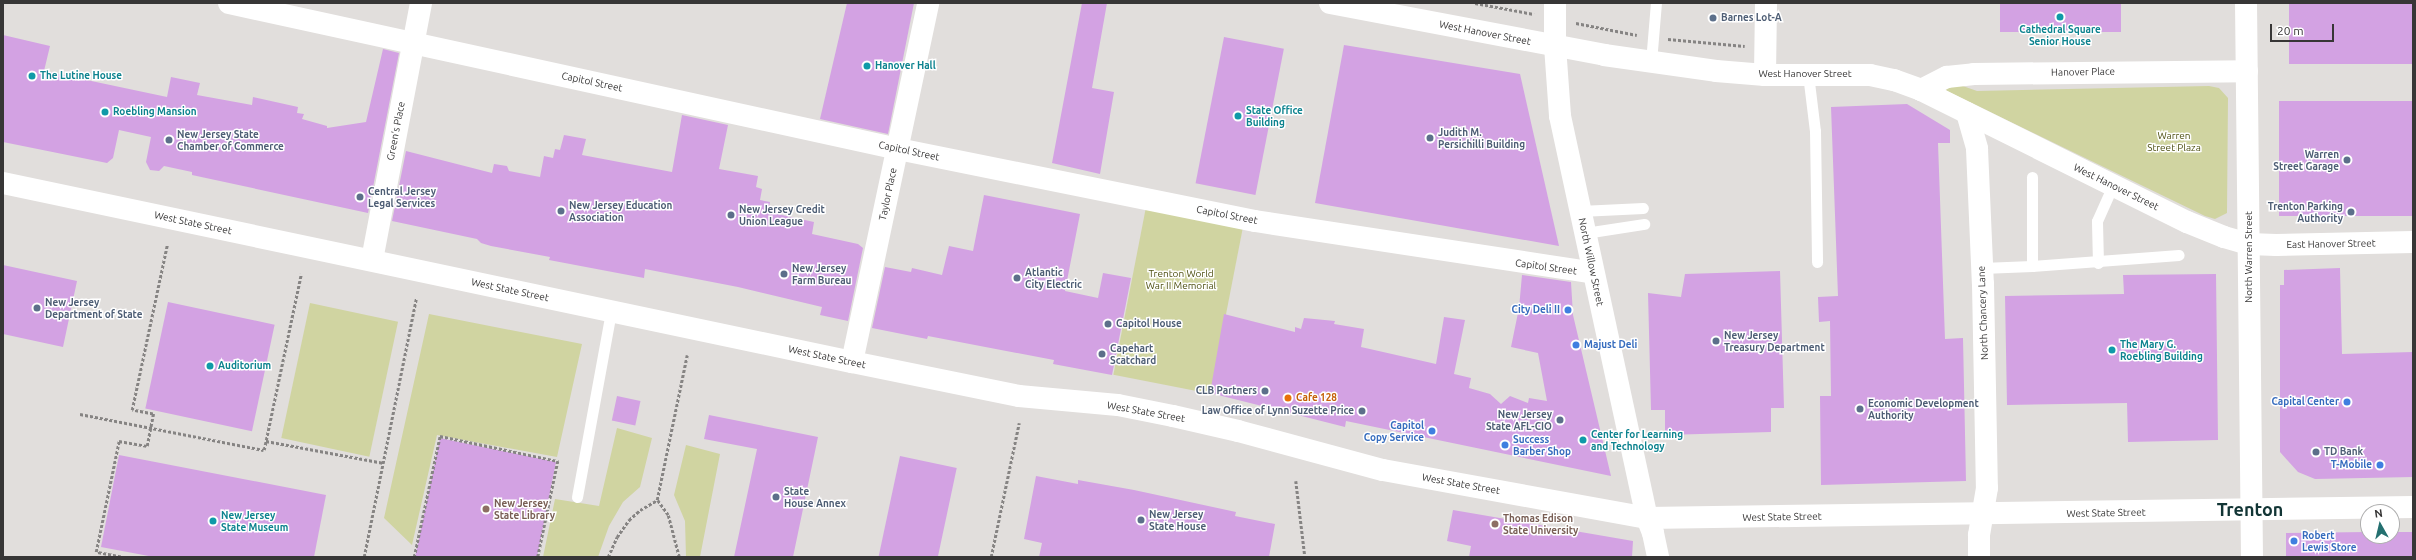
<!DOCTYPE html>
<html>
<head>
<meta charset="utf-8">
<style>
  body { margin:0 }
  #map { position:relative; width:2416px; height:560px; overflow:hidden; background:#e1dedc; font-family:Ubuntu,sans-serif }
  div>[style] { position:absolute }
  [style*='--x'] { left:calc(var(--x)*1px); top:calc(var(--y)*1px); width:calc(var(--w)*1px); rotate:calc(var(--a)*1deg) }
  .green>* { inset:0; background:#d0d4a1; transform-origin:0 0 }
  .building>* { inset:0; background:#d3a2e3; transform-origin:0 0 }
  .path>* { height:2.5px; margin-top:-1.25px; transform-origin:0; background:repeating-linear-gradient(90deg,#868483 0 3px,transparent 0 5px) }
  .service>* { height:11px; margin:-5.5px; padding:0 5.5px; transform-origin:5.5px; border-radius:5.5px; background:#fff }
  .minor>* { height:22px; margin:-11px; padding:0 11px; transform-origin:11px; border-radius:11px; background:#fff }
  .tertiary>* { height:22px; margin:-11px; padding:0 11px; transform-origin:11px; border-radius:11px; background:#fff }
  .primary>* { height:22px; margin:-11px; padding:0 11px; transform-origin:11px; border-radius:11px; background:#fff }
  .dots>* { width:11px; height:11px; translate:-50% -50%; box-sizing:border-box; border:2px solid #fff; border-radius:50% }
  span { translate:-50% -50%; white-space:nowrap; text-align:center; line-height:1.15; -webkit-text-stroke:3px #fff; paint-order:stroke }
  .service-label { font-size:10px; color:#4e5e75; font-weight:700 }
  .left { translate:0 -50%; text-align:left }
  .right { translate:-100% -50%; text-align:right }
  .culture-label { font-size:10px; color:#0d838f; font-weight:700 }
  .street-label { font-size:10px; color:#373636 }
  .park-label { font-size:10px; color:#4e5012 }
  .shop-label { font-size:10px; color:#366cbe; font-weight:700 }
  .food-label { font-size:10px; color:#c56008; font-weight:700 }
  .education-label { font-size:10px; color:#785e54; font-weight:700 }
  .town-label { font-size:18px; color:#123535; font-weight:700 }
  .frame { position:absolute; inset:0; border:4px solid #373636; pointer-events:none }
  .north { position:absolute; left:2360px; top:504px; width:40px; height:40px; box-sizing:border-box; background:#fff; border:1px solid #afafaf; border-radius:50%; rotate:352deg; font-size:11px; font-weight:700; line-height:16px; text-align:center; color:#373636 }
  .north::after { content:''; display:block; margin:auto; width:14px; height:18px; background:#247070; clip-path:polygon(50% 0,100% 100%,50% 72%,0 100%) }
  .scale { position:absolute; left:2270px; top:24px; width:64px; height:18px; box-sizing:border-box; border:2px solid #373636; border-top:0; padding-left:5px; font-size:12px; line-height:14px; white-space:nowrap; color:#373636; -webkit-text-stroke:3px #fff; paint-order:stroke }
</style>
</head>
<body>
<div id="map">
  <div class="green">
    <div style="clip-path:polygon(1960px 85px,1977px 91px,2209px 86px,2219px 88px,2228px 98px,2227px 213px,2215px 219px,2205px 216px,1947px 91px,1944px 87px)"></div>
    <div style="left:1146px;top:207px;width:99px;height:171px;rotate:11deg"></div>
    <div style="left:310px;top:303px;width:90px;height:138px;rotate:12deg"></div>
    <div style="clip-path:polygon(429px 314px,582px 344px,557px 457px,437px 435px,412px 545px,384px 518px)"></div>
    <div style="clip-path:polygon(617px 428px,652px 438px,640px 487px,623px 502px,609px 526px,598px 557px,543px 557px,555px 499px,599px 506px)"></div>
    <div style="clip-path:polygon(686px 445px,720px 454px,700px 557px,686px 557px,685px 521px,674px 495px)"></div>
  </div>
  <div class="building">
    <div style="clip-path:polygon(847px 3px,914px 3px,888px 134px,820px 119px)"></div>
    <div style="clip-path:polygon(1082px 3px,1107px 3px,1092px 88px,1114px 92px,1100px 174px,1052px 163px)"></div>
    <div style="left:2000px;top:3px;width:121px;height:29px"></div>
    <div style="left:2289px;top:3px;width:124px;height:61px"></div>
    <div style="clip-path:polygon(3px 35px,50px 46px,44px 71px,167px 97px,171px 77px,200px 83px,197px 95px,252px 105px,253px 97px,298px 107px,297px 113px,304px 114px,302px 119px,327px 126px,327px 128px,366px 122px,383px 49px,399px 53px,368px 213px,192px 175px,192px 172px,164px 166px,159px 171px,150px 170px,146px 162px,151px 137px,119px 130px,113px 158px,107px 163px,3px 142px)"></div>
    <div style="left:1224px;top:37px;width:61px;height:149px;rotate:11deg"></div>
    <div style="clip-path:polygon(1344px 45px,1520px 74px,1559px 246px,1315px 203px)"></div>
    <div style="left:2413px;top:101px;width:115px;height:134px;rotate:90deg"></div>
    <div style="clip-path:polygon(1907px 104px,1950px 130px,1950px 143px,1938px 143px,1945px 339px,1963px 338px,1966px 481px,1821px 485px,1820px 396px,1831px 396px,1830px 321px,1819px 322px,1818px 297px,1838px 296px,1831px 107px)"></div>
    <div style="clip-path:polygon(682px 115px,728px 125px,719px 169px,758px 176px,756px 187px,762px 189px,760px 200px,770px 202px,768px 212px,814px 222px,812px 234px,858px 244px,863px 248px,848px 321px,820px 315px,822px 307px,738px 287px,645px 269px,644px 278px,549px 260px,550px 257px,491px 246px,481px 243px,477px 239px,392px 221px,406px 151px,492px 173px,494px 164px,507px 166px,509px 171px,540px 177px,544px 156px,553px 158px,555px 149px,560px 150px,564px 135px,586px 139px,582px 155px,672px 172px)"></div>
    <div style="clip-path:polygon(984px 195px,1080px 214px,1065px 291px,1098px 298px,1103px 273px,1131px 278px,1112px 375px,1053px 364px,1054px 360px,928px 336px,927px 339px,872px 328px,885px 267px,911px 272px,912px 268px,942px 275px,949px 246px,973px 251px)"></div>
    <div style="clip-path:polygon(3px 265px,77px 281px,63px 347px,3px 334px)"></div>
    <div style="clip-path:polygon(2340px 268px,2342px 354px,2413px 352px,2413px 477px,2315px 479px,2298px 472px,2280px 452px,2280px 285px,2284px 285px,2284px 270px)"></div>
    <div style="clip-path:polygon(1780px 271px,1784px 408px,1771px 408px,1771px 432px,1665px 435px,1665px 410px,1651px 410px,1648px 293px,1681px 297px,1685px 274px)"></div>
    <div style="clip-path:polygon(2216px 274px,2218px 440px,2128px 442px,2127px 403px,2007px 405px,2005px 296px,2124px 294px,2123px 275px)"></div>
    <div style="clip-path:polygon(1522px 275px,1571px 282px,1573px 315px,1611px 476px,1346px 421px,1345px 427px,1210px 393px,1224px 314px,1295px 332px,1295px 327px,1301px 329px,1304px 318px,1335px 321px,1334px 324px,1364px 329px,1361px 347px,1436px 364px,1444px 317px,1465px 320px,1454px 374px,1471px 378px,1469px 388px,1490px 394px,1501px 404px,1510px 396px,1528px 403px,1529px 398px,1547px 401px,1538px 353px,1511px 347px,1519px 308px)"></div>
    <div style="left:168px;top:302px;width:109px;height:109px;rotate:12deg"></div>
    <div style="left:617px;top:396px;width:24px;height:25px;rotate:12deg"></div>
    <div style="clip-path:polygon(709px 415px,818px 437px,793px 557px,734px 557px,757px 449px,704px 439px)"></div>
    <div style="clip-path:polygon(440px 438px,556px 462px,537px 557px,415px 557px)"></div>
    <div style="clip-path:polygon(119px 455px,326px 495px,314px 557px,154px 557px,101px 547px)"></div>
    <div style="left:900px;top:456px;width:58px;height:103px;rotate:12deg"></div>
    <div style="clip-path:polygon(1036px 476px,1078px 484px,1078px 480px,1134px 490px,1236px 512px,1235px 516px,1275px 524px,1269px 557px,1039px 557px,1042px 543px,1024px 539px)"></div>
    <div style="clip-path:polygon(1453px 510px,1633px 541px,1632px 557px,1469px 557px,1471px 546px,1447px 541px)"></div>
    <div style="clip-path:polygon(2368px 532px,2368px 536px,2392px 536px,2392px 532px,2413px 532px,2413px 557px,2286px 557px,2286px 533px)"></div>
  </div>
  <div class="path">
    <div style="--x:1475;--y:3;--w:60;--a:10.6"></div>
    <div style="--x:1576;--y:23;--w:62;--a:11.1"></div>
    <div style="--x:1668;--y:39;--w:77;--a:5.2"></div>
    <div style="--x:80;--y:414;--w:187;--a:11.1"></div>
    <div style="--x:264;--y:450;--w:180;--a:-78.1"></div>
    <div style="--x:266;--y:441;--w:120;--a:10.6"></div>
    <div style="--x:1296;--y:481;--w:77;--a:83.2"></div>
    <div style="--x:121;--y:557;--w:25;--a:-169"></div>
    <div style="--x:96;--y:552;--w:113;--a:-78.3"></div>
    <div style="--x:119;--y:441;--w:28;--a:10"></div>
    <div style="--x:147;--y:446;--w:33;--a:-79"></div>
    <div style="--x:153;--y:414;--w:21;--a:-169"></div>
    <div style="--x:132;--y:410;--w:169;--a:-78"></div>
    <div style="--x:364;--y:557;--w:264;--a:-78.6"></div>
    <div style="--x:414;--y:557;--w:124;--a:-77.9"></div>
    <div style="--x:440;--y:436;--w:121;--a:12"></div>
    <div style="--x:558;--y:461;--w:98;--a:101.8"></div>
    <div style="--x:608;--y:557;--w:22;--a:-66"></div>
    <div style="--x:617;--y:537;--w:21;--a:-55"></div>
    <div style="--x:629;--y:520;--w:15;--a:-42"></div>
    <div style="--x:640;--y:510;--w:20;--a:-30"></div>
    <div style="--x:679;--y:557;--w:43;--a:-104.7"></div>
    <div style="--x:668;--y:515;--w:19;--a:-126"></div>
    <div style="--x:657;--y:500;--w:148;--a:-78.3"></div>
    <div style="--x:991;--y:557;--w:137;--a:-78.2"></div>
  </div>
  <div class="service">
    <div style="--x:1651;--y:62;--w:59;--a:-85.2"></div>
    <div style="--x:1808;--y:74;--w:57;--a:83"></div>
    <div style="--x:1815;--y:131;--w:131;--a:89.1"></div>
    <div style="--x:1580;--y:211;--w:63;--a:-2.7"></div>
    <div style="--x:1585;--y:233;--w:60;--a:-8.7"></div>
    <div style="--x:2098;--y:263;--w:42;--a:-91.4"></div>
    <div style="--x:2097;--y:221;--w:39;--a:-66"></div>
    <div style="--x:2032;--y:266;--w:147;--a:-4.3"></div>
    <div style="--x:1982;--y:268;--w:50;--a:-2.3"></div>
    <div style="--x:2032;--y:266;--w:89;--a:-90"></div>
    <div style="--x:577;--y:497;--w:189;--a:-79.6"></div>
  </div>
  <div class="minor">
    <div style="--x:229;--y:3;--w:685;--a:12.31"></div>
    <div style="--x:898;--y:149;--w:364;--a:11.4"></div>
    <div style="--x:1255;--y:221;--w:342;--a:8.7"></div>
    <div style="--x:1330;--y:3;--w:279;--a:10.7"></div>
    <div style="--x:1604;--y:55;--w:113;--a:8.1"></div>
    <div style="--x:1716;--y:71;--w:49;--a:4.7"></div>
    <div style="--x:1765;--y:75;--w:105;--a:0"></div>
    <div style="--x:1870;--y:75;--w:25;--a:12"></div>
    <div style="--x:1894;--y:80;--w:29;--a:20"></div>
    <div style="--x:1921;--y:90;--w:297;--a:26.4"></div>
    <div style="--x:2187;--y:222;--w:40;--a:22"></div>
    <div style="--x:2224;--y:237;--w:26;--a:16"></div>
    <div style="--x:2249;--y:244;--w:27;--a:2"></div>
    <div style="--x:2276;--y:245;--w:137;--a:-1.3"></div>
    <div style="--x:1555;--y:3;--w:43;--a:90"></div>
    <div style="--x:1555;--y:46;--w:70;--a:85.9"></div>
    <div style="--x:1560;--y:116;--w:411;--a:77.8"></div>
    <div style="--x:1647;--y:518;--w:16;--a:68"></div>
    <div style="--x:1653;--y:533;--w:25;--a:78"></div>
    <div style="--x:1765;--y:75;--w:72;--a:-89.2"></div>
    <div style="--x:1921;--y:90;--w:29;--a:-27"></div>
    <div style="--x:1947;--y:77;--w:27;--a:-6"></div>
    <div style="--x:1974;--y:74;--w:273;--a:-0.6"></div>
    <div style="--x:1967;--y:113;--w:37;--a:74"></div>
    <div style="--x:1977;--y:149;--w:135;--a:87.5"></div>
    <div style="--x:1983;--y:284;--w:204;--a:88.9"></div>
    <div style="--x:1987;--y:488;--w:48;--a:99.7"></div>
    <div style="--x:1979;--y:535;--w:22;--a:90"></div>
    <div style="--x:372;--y:260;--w:262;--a:-79.2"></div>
    <div style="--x:852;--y:362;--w:367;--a:-78"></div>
  </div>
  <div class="tertiary">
    <div style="--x:3;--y:183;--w:868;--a:11.91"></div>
    <div style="--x:852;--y:362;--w:170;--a:11.5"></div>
    <div style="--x:1019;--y:396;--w:99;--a:5.2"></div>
    <div style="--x:1118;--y:405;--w:56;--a:11.3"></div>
    <div style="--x:1173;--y:416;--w:67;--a:13"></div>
    <div style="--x:1238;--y:431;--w:150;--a:15.1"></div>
    <div style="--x:1383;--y:470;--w:268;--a:10.3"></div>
    <div style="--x:1647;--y:518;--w:766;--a:-0.82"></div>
  </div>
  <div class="primary">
    <div style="--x:2246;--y:3;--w:554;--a:89.38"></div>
  </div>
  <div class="dots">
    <div style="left:2060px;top:17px;background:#0f9aa8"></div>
    <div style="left:1713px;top:18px;background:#5c6f8a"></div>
    <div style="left:867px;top:66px;background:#0f9aa8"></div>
    <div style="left:32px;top:76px;background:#0f9aa8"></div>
    <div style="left:105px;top:112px;background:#0f9aa8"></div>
    <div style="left:1238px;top:116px;background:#0f9aa8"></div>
    <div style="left:1430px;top:138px;background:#5c6f8a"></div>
    <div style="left:169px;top:140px;background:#5c6f8a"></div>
    <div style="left:2347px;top:160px;background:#5c6f8a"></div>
    <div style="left:360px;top:197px;background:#5c6f8a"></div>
    <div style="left:561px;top:211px;background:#5c6f8a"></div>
    <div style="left:2351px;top:212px;background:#5c6f8a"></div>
    <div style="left:731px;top:215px;background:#5c6f8a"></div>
    <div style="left:784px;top:274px;background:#5c6f8a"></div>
    <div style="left:1017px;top:278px;background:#5c6f8a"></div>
    <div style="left:37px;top:308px;background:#5c6f8a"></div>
    <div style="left:1568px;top:310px;background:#3f7fe0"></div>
    <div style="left:1108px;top:324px;background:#5c6f8a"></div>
    <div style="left:1716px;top:341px;background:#5c6f8a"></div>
    <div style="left:1576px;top:345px;background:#3f7fe0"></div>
    <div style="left:2112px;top:350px;background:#0f9aa8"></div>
    <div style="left:1102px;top:354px;background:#5c6f8a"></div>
    <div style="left:210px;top:366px;background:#0f9aa8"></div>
    <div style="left:1265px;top:391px;background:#5c6f8a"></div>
    <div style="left:1288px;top:398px;background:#e8710a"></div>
    <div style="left:2347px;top:402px;background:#3f7fe0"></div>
    <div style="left:1860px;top:409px;background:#5c6f8a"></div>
    <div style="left:1362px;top:411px;background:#5c6f8a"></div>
    <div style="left:1560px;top:420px;background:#5c6f8a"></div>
    <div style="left:1432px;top:431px;background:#3f7fe0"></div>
    <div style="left:1583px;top:440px;background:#0f9aa8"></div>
    <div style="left:1505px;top:445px;background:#3f7fe0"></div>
    <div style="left:2316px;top:452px;background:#5c6f8a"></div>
    <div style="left:2380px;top:465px;background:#3f7fe0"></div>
    <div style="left:776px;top:497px;background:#5c6f8a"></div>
    <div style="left:486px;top:509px;background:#8d6e63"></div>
    <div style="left:1141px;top:520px;background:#5c6f8a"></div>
    <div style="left:213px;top:521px;background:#0f9aa8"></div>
    <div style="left:1495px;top:524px;background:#8d6e63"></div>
    <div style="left:2294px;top:541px;background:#3f7fe0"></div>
  </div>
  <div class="service-label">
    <span class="left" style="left:1721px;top:18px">Barnes Lot-A</span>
    <span class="left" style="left:1438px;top:138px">Judith M.<br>Persichilli Building</span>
    <span class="left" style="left:177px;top:140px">New Jersey State<br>Chamber of Commerce</span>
    <span class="right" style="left:2339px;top:160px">Warren<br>Street Garage</span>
    <span class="left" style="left:368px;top:197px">Central Jersey<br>Legal Services</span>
    <span class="left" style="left:569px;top:211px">New Jersey Education<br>Association</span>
    <span class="right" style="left:2343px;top:212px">Trenton Parking<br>Authority</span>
    <span class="left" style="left:739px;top:215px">New Jersey Credit<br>Union League</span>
    <span class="left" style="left:792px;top:274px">New Jersey<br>Farm Bureau</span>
    <span class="left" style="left:1025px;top:278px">Atlantic<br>City Electric</span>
    <span class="left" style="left:45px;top:308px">New Jersey<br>Department of State</span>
    <span class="left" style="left:1116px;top:324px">Capitol House</span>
    <span class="left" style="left:1724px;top:341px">New Jersey<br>Treasury Department</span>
    <span class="left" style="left:1110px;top:354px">Capehart<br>Scatchard</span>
    <span class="right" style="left:1257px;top:391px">CLB Partners</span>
    <span class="left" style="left:1868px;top:409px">Economic Development<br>Authority</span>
    <span class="right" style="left:1354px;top:411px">Law Office of Lynn Suzette Price</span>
    <span class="right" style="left:1552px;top:420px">New Jersey<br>State AFL-CIO</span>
    <span class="left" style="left:2324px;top:452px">TD Bank</span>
    <span class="left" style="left:784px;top:497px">State<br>House Annex</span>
    <span class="left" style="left:1149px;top:520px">New Jersey<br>State House</span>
  </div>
  <div class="culture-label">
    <span style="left:2060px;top:35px">Cathedral Square<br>Senior House</span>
    <span class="left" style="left:875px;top:66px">Hanover Hall</span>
    <span class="left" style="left:40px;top:76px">The Lutine House</span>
    <span class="left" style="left:1246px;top:116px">State Office<br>Building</span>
    <span class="left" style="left:113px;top:112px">Roebling Mansion</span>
    <span class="left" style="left:2120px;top:350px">The Mary G.<br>Roebling Building</span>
    <span class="left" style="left:218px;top:366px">Auditorium</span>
    <span class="left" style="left:1591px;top:440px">Center for Learning<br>and Technology</span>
    <span class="left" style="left:221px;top:521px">New Jersey<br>State Museum</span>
  </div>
  <div class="street-label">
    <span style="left:1485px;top:33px;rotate:11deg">West Hanover Street</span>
    <span style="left:2083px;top:72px;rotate:-1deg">Hanover Place</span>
    <span style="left:1805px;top:74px">West Hanover Street</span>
    <span style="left:592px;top:82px;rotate:12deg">Capitol Street</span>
    <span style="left:396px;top:131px;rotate:-79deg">Green's Place</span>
    <span style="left:909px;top:151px;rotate:12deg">Capitol Street</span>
    <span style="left:2116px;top:187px;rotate:26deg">West Hanover Street</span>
    <span style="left:888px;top:194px;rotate:-78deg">Taylor Place</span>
    <span style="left:1227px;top:215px;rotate:11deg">Capitol Street</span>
    <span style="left:193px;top:223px;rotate:12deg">West State Street</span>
    <span style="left:2331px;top:244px;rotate:-1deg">East Hanover Street</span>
    <span style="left:2249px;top:257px;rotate:-90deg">North Warren Street</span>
    <span style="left:1591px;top:262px;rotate:78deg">North Willow Street</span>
    <span style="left:1546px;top:267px;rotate:8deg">Capitol Street</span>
    <span style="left:510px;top:290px;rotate:12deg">West State Street</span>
    <span style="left:1983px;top:313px;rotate:-92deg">North Chancery Lane</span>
    <span style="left:827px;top:357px;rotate:12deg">West State Street</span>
    <span style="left:1146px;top:412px;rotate:10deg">West State Street</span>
    <span style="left:1461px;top:484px;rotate:10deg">West State Street</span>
    <span style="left:2106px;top:513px;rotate:-1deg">West State Street</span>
    <span style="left:1782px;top:517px;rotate:-1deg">West State Street</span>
  </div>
  <div class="park-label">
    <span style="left:2174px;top:141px">Warren<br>Street Plaza</span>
    <span style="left:1181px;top:279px">Trenton World<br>War II Memorial</span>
  </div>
  <div class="shop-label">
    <span class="right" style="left:1560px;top:310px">City Deli II</span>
    <span class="left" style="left:1584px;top:345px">Majust Deli</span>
    <span class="right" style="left:2339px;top:402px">Capital Center</span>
    <span class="right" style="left:1424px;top:431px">Capitol<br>Copy Service</span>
    <span class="left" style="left:1513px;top:445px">Success<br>Barber Shop</span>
    <span class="right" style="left:2372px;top:465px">T-Mobile</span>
    <span class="left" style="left:2302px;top:541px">Robert<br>Lewis Store</span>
  </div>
  <div class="food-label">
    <span class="left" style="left:1296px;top:398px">Cafe 128</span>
  </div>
  <div class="education-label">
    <span class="left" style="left:494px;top:509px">New Jersey<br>State Library</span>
    <span class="left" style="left:1503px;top:524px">Thomas Edison<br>State University</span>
  </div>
  <div class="town-label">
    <span style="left:2250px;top:509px">Trenton</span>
  </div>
  <div class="frame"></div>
  <div class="north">N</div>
  <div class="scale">20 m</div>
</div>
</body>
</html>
